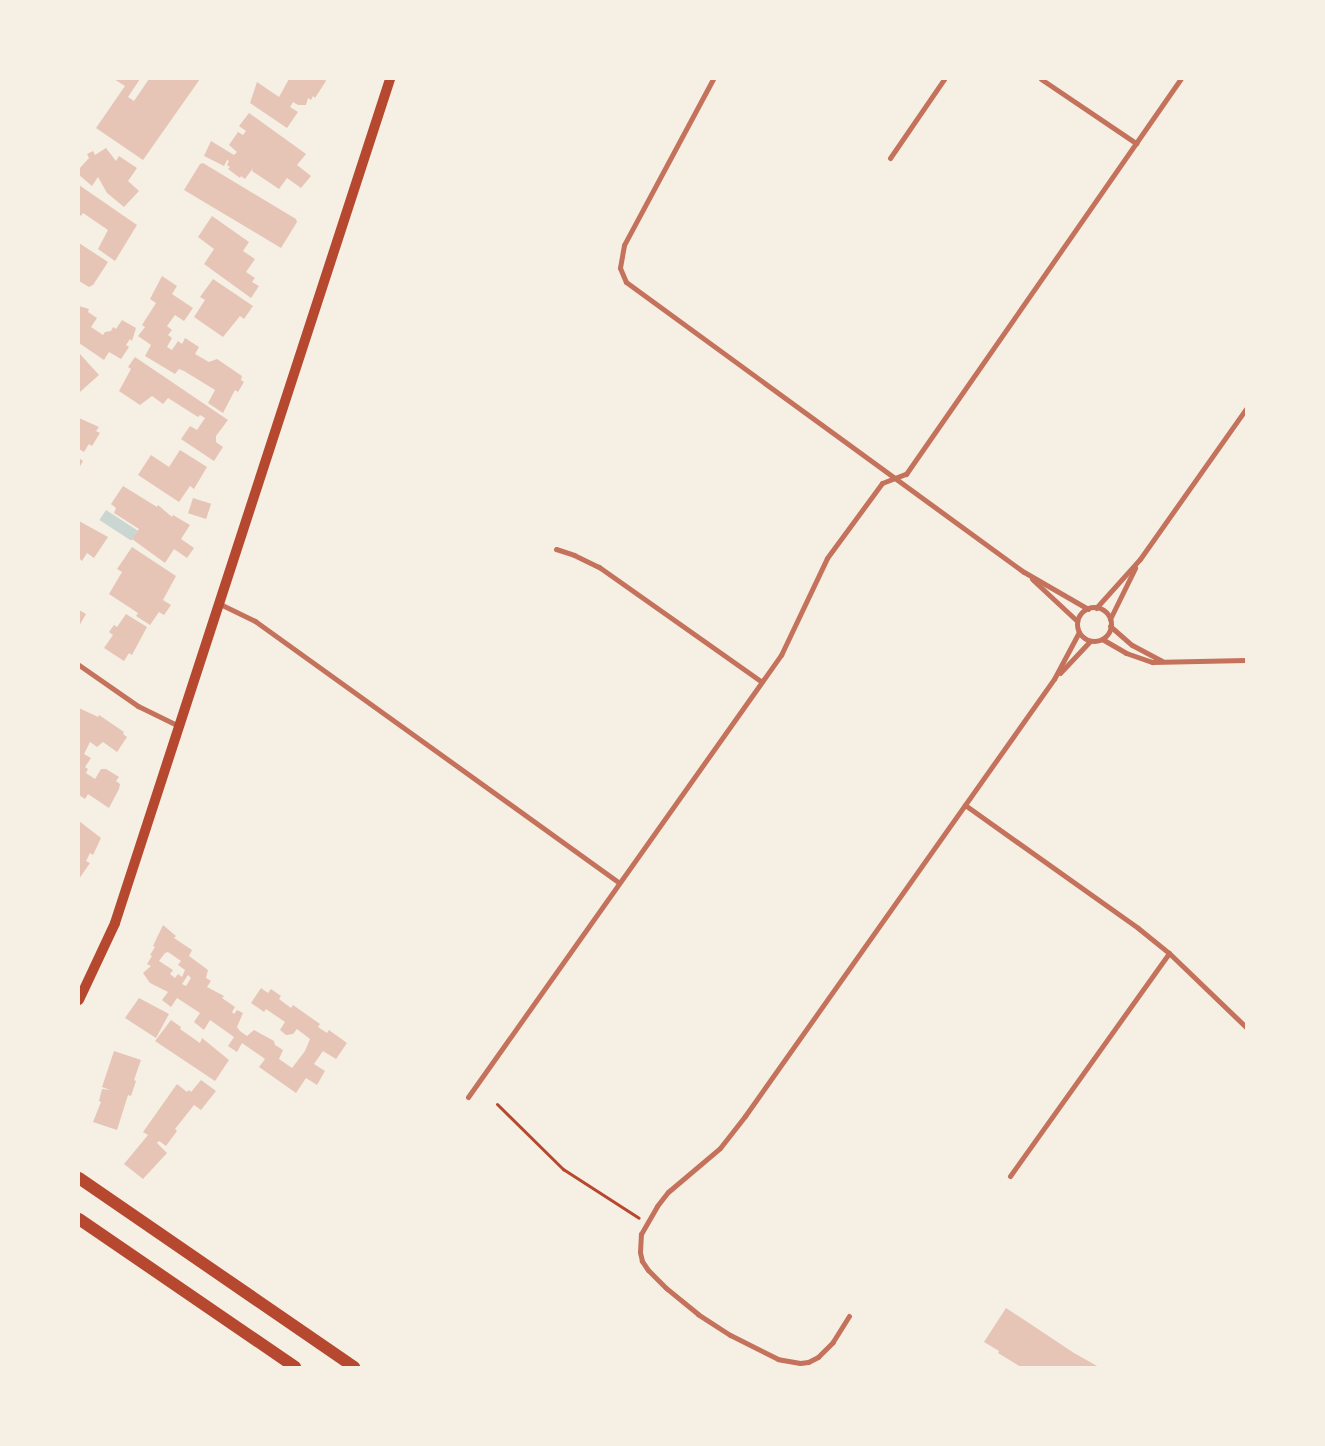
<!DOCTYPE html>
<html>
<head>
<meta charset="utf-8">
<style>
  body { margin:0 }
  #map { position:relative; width:1325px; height:1446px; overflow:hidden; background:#f6efe4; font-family:"IBM Plex Sans",sans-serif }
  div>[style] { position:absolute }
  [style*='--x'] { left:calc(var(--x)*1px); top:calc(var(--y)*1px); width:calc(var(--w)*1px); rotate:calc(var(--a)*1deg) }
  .water>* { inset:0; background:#c9d6d2; transform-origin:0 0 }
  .building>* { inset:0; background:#e6c5b7; transform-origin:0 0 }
  .path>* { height:3px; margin:-1.5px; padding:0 1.5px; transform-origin:1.5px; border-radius:1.5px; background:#b5482f }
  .minor>* { height:5px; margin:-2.5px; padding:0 2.5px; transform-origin:2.5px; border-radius:2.5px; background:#c5725c }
  .minor>.ring { margin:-2.5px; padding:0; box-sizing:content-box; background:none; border:5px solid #c5725c; border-radius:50% }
  .secondary>* { height:10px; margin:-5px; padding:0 5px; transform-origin:5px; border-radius:5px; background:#b5482f }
  .primary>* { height:12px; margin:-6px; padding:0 6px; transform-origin:6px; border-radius:6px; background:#b5482f }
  span { translate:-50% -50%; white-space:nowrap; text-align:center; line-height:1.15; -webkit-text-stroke:5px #f6efe4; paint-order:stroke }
  .frame { position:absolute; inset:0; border:80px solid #f6efe4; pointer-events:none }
</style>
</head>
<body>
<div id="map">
  <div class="water">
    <div style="left:106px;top:510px;width:38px;height:12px;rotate:33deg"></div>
  </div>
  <div class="building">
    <div style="clip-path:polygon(114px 79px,140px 79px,128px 97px,134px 101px,149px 79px,200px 79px,143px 160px,96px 128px,125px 86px)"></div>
    <div style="clip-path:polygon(289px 79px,325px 79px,326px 81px,315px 98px,313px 96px,311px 100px,308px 98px,306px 105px,298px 105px,293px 102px,290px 107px,298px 112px,287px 128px,250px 103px,257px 82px,279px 97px)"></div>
    <div style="clip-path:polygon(249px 113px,306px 154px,297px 165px,311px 176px,301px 188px,287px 178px,279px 189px,252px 171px,253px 168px,245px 179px,241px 176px,240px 178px,228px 169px,230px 167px,227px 165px,229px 161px,227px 160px,224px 166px,204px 156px,211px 141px,234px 155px,237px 152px,229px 145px,238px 132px,243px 135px,246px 131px,239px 126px)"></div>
    <div style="clip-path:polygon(106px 148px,116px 161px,119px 156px,137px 168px,128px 181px,139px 191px,124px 207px,107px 193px,98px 177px,92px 186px,79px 175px,79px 169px,89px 158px,87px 154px,93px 151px,95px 155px)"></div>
    <div style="clip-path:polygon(203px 163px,296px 219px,297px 222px,281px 248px,184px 190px,200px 164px)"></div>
    <div style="clip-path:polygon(79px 185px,137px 225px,115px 261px,98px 249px,108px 230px,83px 213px,81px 216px,79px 214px)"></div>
    <div style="clip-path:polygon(212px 216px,249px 242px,243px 251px,255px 259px,246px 272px,255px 278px,252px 282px,259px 286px,251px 298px,204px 264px,214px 249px,198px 237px)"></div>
    <div style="clip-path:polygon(79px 243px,108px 262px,93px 285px,89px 287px,79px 281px)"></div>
    <div style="clip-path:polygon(162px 276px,177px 286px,172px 294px,193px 308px,184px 321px,175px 315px,167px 326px,172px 330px,168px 335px,172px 338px,167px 347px,172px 350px,178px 341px,182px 344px,185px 338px,199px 347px,195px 354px,209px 362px,217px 359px,242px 376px,241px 380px,244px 382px,238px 392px,235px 390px,223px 413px,208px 403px,215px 390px,184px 371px,179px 369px,175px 374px,145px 356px,151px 345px,138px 336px,145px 327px,142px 325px,156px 303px,150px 299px)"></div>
    <div style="clip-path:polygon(213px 279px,253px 306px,244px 319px,240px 316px,223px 337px,194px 317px,205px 300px,200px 297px)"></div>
    <div style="clip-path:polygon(79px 306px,89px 309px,88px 312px,97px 318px,91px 327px,103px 335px,105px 332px,111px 331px,113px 327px,116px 329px,122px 320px,136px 328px,132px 341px,130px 339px,126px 345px,129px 347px,121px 359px,109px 352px,104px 360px,79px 343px)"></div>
    <div style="clip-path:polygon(79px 353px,99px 375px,80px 392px,79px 391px)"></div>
    <div style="clip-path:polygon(135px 357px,228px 420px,216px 436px,216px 442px,223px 447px,214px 461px,181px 439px,190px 426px,197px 430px,205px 418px,200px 415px,198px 417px,168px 398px,163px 404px,152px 396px,140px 405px,119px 391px,131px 369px,128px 367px)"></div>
    <div style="clip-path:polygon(79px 418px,99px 427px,96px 431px,100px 433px,92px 446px,89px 444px,84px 452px,79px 449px)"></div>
    <div style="clip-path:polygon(180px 450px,207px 467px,194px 489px,190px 486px,179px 502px,138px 475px,151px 455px,169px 467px)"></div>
    <div style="clip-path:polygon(79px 458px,83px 461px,79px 468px)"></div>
    <div style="clip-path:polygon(123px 486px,157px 507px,158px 505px,172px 517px,173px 515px,190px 525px,181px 539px,194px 548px,187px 558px,174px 549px,165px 563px,132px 539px,139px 529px,114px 513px,116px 508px,111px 504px)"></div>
    <div style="left:193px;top:498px;width:19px;height:16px;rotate:18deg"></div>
    <div style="clip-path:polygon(79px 521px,108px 537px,94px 558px,87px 553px,82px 561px,79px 558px)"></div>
    <div style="clip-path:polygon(132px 547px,176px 576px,163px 600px,171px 605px,164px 615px,159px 612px,150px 625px,136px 616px,138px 613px,109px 594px,122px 572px,117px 569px)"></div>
    <div style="clip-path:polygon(79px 610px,86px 614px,79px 626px)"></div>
    <div style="clip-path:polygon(126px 614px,147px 627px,132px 655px,129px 653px,124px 661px,104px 648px,113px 635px,109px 632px,114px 625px,117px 627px)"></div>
    <div style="clip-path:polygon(79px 708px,98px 717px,99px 715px,124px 732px,123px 734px,127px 737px,117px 752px,103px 742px,97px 747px,90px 742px,84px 754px,91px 758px,85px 767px,88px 769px,86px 773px,95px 779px,101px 769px,106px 769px,119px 777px,116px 781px,120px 784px,119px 789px,109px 808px,88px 794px,85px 799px,79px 795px)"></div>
    <div style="clip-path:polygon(79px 821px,101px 838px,93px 855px,90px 853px,86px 861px,90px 863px,79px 879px)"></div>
    <div style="clip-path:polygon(evenodd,163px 925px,176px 936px,174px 938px,192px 950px,189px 956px,208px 970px,206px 978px,211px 981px,207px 987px,224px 996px,222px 998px,235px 1007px,232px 1012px,234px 1014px,237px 1010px,243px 1013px,237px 1027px,240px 1031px,247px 1036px,254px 1030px,274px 1041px,275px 1045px,283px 1050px,279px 1059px,292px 1068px,305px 1051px,310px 1039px,297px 1029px,293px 1034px,286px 1035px,280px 1030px,285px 1022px,266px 1009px,264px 1012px,251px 1003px,261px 988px,268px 993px,271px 989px,281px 996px,279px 999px,291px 1008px,293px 1005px,320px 1024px,318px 1027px,327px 1033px,329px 1030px,347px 1043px,336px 1059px,323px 1051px,314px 1064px,325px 1071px,317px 1085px,306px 1078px,296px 1093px,259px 1067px,265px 1059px,242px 1043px,237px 1052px,228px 1046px,234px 1037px,210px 1020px,204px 1030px,194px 1022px,200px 1013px,177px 998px,171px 1007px,162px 1000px,168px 992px,150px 983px,143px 973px,151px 966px,147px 964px,152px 956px,150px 955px,155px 947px,153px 946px,163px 925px,168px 952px,181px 961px,178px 965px,185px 970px,182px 977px,178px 974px,175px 978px,170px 974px,173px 970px,159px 961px,165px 953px,168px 952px,163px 925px,188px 975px,191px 978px,186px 986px,182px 984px,188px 975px)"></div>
    <div style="clip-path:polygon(139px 998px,169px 1014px,156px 1038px,125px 1018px)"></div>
    <div style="clip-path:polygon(171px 1020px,181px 1027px,180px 1029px,200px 1043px,202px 1038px,229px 1060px,215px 1081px,155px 1041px)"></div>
    <div style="clip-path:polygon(114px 1051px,141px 1060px,134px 1080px,136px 1081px,131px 1096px,128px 1095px,117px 1130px,93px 1122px,101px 1102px,99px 1101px,102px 1089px,110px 1090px,102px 1087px)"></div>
    <div style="clip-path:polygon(201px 1080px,216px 1091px,201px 1110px,194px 1105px,175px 1129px,177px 1131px,166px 1146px,159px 1141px,157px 1143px,167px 1153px,143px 1179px,124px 1164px,148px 1135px,143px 1132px,177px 1084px,187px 1092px,189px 1090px,191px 1092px)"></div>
    <div style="clip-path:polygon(1006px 1308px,1074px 1353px,1099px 1367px,1021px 1367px,998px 1353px,999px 1351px,984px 1342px)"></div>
  </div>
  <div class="path">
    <div style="--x:497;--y:1104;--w:93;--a:44.6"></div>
    <div style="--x:563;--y:1169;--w:90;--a:32.8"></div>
  </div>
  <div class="minor">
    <div style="--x:713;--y:79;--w:188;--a:118.2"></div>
    <div style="--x:624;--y:245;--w:23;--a:100"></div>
    <div style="--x:620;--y:268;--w:15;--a:67"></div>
    <div style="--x:626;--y:282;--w:492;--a:36.1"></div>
    <div style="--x:1024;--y:572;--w:74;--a:30"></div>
    <div style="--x:1041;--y:79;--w:115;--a:34"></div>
    <div style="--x:890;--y:158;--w:96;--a:-55.6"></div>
    <div style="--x:556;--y:549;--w:19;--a:18"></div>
    <div style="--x:574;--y:555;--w:28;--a:26"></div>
    <div style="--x:599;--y:567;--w:199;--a:35.2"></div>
    <div style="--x:1032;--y:579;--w:62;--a:43"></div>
    <div style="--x:220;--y:604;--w:39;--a:26"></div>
    <div style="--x:255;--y:621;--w:448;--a:35.7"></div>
    <div class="ring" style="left:1077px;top:607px;width:29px;height:29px"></div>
    <div style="--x:1096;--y:608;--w:66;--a:-48.1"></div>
    <div style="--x:1140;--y:559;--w:184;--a:-54.8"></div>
    <div style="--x:1110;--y:619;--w:57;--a:-63.9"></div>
    <div style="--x:1110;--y:626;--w:29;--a:41"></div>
    <div style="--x:1132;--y:645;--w:34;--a:28"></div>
    <div style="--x:1102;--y:639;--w:28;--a:30"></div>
    <div style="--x:1126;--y:653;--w:28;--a:19"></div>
    <div style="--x:1152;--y:662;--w:94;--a:-1.2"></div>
    <div style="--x:79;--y:665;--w:72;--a:34.8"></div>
    <div style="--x:138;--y:706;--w:46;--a:26"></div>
    <div style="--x:1060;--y:673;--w:44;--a:-46.8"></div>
    <div style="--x:965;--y:805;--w:212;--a:35.4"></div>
    <div style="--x:1138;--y:928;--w:40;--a:39"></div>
    <div style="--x:1169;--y:953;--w:107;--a:43.9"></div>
    <div style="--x:468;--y:1097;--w:542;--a:-54.7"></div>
    <div style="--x:781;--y:655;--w:107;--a:-64.6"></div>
    <div style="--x:827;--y:558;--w:93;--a:-53.7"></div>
    <div style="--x:882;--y:483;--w:26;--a:-21"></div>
    <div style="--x:906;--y:474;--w:481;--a:-55.2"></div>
    <div style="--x:1010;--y:1176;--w:274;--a:-54.5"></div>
    <div style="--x:849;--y:1316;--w:31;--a:122"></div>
    <div style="--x:833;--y:1342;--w:21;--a:135"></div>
    <div style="--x:818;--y:1357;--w:11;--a:153"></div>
    <div style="--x:808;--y:1362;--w:8;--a:173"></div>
    <div style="--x:800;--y:1363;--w:22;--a:-170"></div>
    <div style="--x:778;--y:1359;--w:54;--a:-153.4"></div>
    <div style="--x:730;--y:1335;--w:38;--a:-147"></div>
    <div style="--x:698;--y:1314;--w:41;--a:-140.9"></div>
    <div style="--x:666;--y:1288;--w:25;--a:-135"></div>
    <div style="--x:648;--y:1270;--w:11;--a:-124"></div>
    <div style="--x:642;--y:1261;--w:9;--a:-103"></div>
    <div style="--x:640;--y:1252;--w:18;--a:-87"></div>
    <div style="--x:641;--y:1234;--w:32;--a:-60"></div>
    <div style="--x:657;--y:1206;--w:18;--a:-52"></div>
    <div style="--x:668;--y:1192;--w:68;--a:-40.2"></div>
    <div style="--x:720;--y:1148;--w:41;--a:-52"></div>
    <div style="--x:745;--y:1116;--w:535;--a:-54.74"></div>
    <div style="--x:1054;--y:679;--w:53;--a:-62"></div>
  </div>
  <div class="secondary">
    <div style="--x:79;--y:1000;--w:85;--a:-64.9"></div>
    <div style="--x:115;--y:923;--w:888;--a:-71.95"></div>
  </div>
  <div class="primary">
    <div style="--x:79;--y:1178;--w:334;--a:34.5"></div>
    <div style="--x:79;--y:1219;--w:262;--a:34.4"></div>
  </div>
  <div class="frame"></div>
</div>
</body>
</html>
